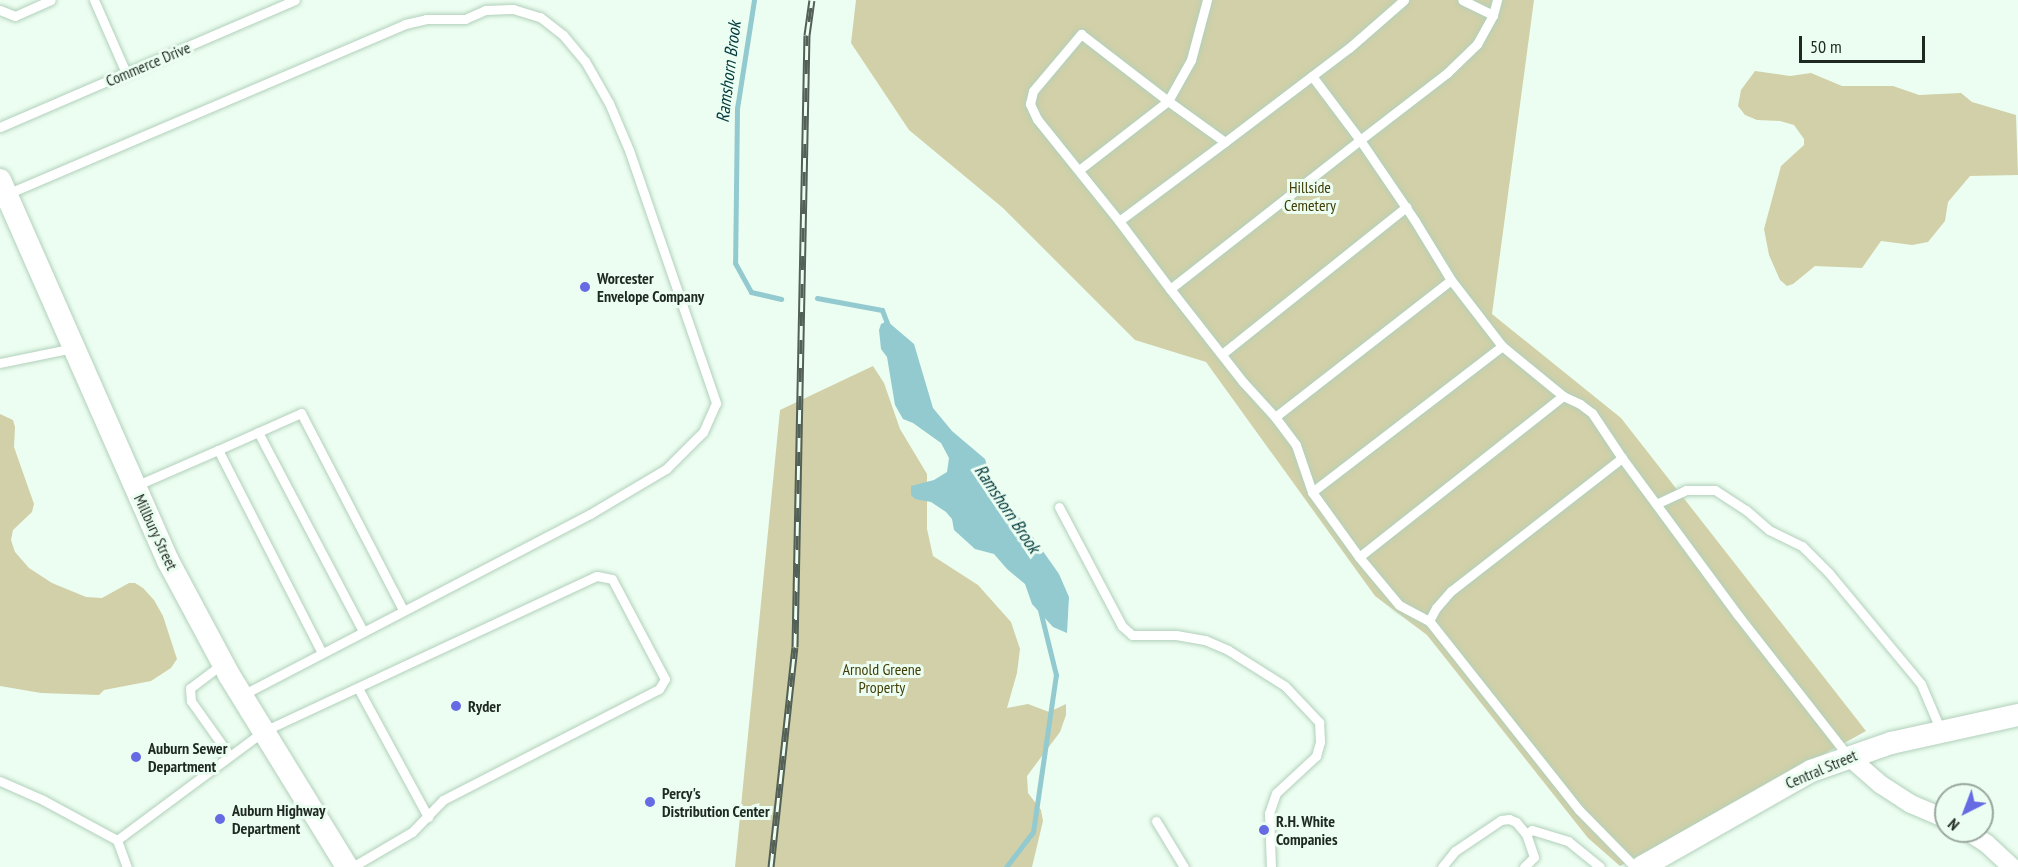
<!DOCTYPE html>
<html>
<head>
<meta charset="utf-8">
<style>
  body { margin:0 }
  #map { position:relative; width:2018px; height:867px; overflow:hidden; background:#ecfef1; font-family:"PT Sans Narrow",sans-serif }
  div>[style] { position:absolute }
  [style*='--x'] { left:calc(var(--x)*1px); top:calc(var(--y)*1px); width:calc(var(--w)*1px); rotate:calc(var(--a)*1deg) }
  .green>* { inset:0; background:#d1d0a8 }
  .water>* { inset:0; background:#92cad0 }
  .stream>* { height:5px; margin:-2.5px; padding:0 2.5px; transform-origin:2.5px; border-radius:2.5px; background:#92cad0 }
  .roads { filter:drop-shadow(0 0 2px #b2d0bb) drop-shadow(0 0 2px #b2d0bb) }
  .service>* { height:9px; margin:-4.5px; padding:0 4.5px; transform-origin:4.5px; border-radius:4.5px; background:#fff }
  .minor>* { height:18px; margin:-9px; padding:0 9px; transform-origin:9px; border-radius:9px; background:#fff }
  .tertiary>* { height:22px; margin:-11px; padding:0 11px; transform-origin:11px; border-radius:11px; background:#fff }
  .rail>* { height:7px; margin-top:-3.5px; transform-origin:0; background:repeating-linear-gradient(90deg,#ecfef1 0 14px,#536057 0 28px); box-sizing:border-box; border-block:2px solid #536057 }
  .dots>* { width:16px; height:16px; translate:-50% -50%; box-sizing:border-box; border:3px solid #ecfef1; border-radius:50% }
  span { translate:-50% -50%; white-space:nowrap; text-align:center; line-height:1.15; -webkit-text-stroke:6px #ecfef1; paint-order:stroke }
  .street-label { font-size:16px; color:#1e2921 }
  .park-label { font-size:16px; color:#423e07 }
  .poi-label { font-size:16px; color:#1e2921; font-weight:700 }
  .left { translate:0 -50%; text-align:left }
  .water-label { font-size:18px; color:#01393e; font-style:italic }
  .north { position:absolute; left:1934px; top:783px; width:60px; height:60px; box-sizing:border-box; background:#ecfef1; border:2px solid #9aa99e; border-radius:50%; rotate:222deg; font-size:16px; font-weight:700; line-height:24px; text-align:center; color:#1e2921 }
  .north::after { content:''; display:block; margin:auto; width:21px; height:27px; background:#666ae3; clip-path:polygon(50% 0,100% 100%,50% 72%,0 100%) }
  .scale { position:absolute; left:1799px; top:36px; width:126px; height:27px; box-sizing:border-box; border:3px solid #1e2921; border-top:0; padding-left:8px; font-size:18px; line-height:21px; white-space:nowrap; color:#1e2921; -webkit-text-stroke:4px #ecfef1; paint-order:stroke }
</style>
</head>
<body>
<div id="map">
  <div class="green">
    <div style="clip-path:polygon(856px 0,1534px 0,1492px 314px,1621px 418px,1866px 731px,1620px 866px,1588px 838px,1427px 635px,1375px 596px,1206px 362px,1135px 340px,1003px 208px,909px 130px,851px 43px)"></div>
    <div style="clip-path:polygon(1755px 71px,1790px 76px,1811px 73px,1842px 86px,1893px 86px,1919px 95px,1961px 93px,1972px 102px,2016px 115px,2018px 175px,1970px 176px,1948px 202px,1945px 221px,1928px 242px,1912px 245px,1881px 241px,1862px 268px,1815px 266px,1793px 284px,1787px 286px,1780px 280px,1769px 255px,1764px 229px,1781px 166px,1804px 145px,1804px 139px,1794px 125px,1780px 121px,1757px 120px,1745px 115px,1738px 106px,1741px 90px)"></div>
    <div style="clip-path:polygon(873px 366px,884px 383px,900px 429px,927px 474px,927px 529px,933px 556px,978px 585px,1011px 622px,1020px 649px,1017px 673px,1007px 708px,1028px 704px,1049px 712px,1066px 704px,1066px 715px,1060px 732px,1027px 776px,1028px 793px,1041px 810px,1043px 821px,1032px 867px,735px 867px,780px 410px)"></div>
    <div style="clip-path:polygon(0 414px,13px 420px,15px 427px,14px 447px,34px 504px,32px 512px,13px 530px,11px 540px,15px 552px,29px 568px,52px 583px,86px 597px,102px 598px,129px 583px,135px 583px,143px 588px,154px 600px,163px 616px,177px 659px,171px 668px,151px 681px,104px 690px,99px 695px,41px 693px,0 686px)"></div>
  </div>
  <div class="water">
    <div style="clip-path:polygon(887px 321px,914px 344px,933px 408px,952px 431px,985px 459px,991px 477px,1059px 574px,1069px 597px,1067px 633px,1053px 627px,1032px 604px,1025px 584px,1007px 569px,994px 554px,975px 549px,954px 530px,952px 519px,946px 512px,931px 502px,915px 499px,911px 495px,911px 486px,934px 480px,947px 472px,949px 458px,941px 443px,913px 423px,903px 419px,895px 405px,887px 357px,881px 349px,879px 330px,881px 324px)"></div>
  </div>
  <div class="stream">
    <div style="--x:754;--y:0;--w:109;--a:98.9"></div>
    <div style="--x:737;--y:108;--w:155;--a:90.7"></div>
    <div style="--x:735;--y:263;--w:33;--a:61"></div>
    <div style="--x:751;--y:292;--w:31;--a:13"></div>
    <div style="--x:817;--y:298;--w:66;--a:10.5"></div>
    <div style="--x:882;--y:310;--w:19;--a:69"></div>
    <div style="--x:1006;--y:867;--w:44;--a:-52.4"></div>
    <div style="--x:1033;--y:832;--w:159;--a:-81.7"></div>
    <div style="--x:1056;--y:675;--w:71;--a:-103.8"></div>
  </div>
  <div class="roads">
    <div class="service">
      <div style="--x:94;--y:0;--w:80;--a:66.3"></div>
      <div style="--x:0;--y:10;--w:16;--a:22"></div>
      <div style="--x:15;--y:16;--w:39;--a:-24"></div>
      <div style="--x:1493;--y:15;--w:16;--a:-75"></div>
      <div style="--x:1312;--y:76;--w:80;--a:53.1"></div>
      <div style="--x:1360;--y:140;--w:110;--a:-37.6"></div>
      <div style="--x:1447;--y:73;--w:42;--a:-44"></div>
      <div style="--x:1477;--y:44;--w:33;--a:-61"></div>
      <div style="--x:1493;--y:15;--w:34;--a:-154"></div>
      <div style="--x:0;--y:127;--w:321;--a:-23.3"></div>
      <div style="--x:1225;--y:142;--w:156;--a:-37.2"></div>
      <div style="--x:1349;--y:48;--w:73;--a:-41.1"></div>
      <div style="--x:1079;--y:170;--w:113;--a:-37.8"></div>
      <div style="--x:1168;--y:101;--w:70;--a:35.7"></div>
      <div style="--x:1225;--y:142;--w:132;--a:143.3"></div>
      <div style="--x:1119;--y:221;--w:131;--a:-128.8"></div>
      <div style="--x:1037;--y:119;--w:17;--a:-115"></div>
      <div style="--x:1030;--y:104;--w:13;--a:-77"></div>
      <div style="--x:1033;--y:91;--w:75;--a:-49.9"></div>
      <div style="--x:1081;--y:34;--w:110;--a:37.6"></div>
      <div style="--x:1168;--y:101;--w:47;--a:-60.7"></div>
      <div style="--x:1191;--y:60;--w:62;--a:-75.1"></div>
      <div style="--x:7;--y:194;--w:433;--a:-23.1"></div>
      <div style="--x:405;--y:24;--w:22;--a:-13"></div>
      <div style="--x:426;--y:19;--w:39;--a:0"></div>
      <div style="--x:465;--y:19;--w:22;--a:-24"></div>
      <div style="--x:485;--y:10;--w:28;--a:-2"></div>
      <div style="--x:513;--y:9;--w:28;--a:17"></div>
      <div style="--x:540;--y:17;--w:29;--a:38"></div>
      <div style="--x:563;--y:35;--w:34;--a:50"></div>
      <div style="--x:585;--y:61;--w:48;--a:60.3"></div>
      <div style="--x:609;--y:103;--w:51;--a:66.9"></div>
      <div style="--x:629;--y:150;--w:268;--a:71"></div>
      <div style="--x:716;--y:403;--w:32;--a:114"></div>
      <div style="--x:703;--y:432;--w:52;--a:135"></div>
      <div style="--x:666;--y:469;--w:88;--a:149.4"></div>
      <div style="--x:590;--y:514;--w:392;--a:152.5"></div>
      <div style="--x:1119;--y:221;--w:85;--a:53.1"></div>
      <div style="--x:1170;--y:289;--w:241;--a:-38.1"></div>
      <div style="--x:1360;--y:140;--w:98;--a:55.8"></div>
      <div style="--x:1415;--y:221;--w:69;--a:58.6"></div>
      <div style="--x:1451;--y:280;--w:223;--a:142.1"></div>
      <div style="--x:1275;--y:417;--w:47;--a:-132.4"></div>
      <div style="--x:1243;--y:382;--w:118;--a:-128.1"></div>
      <div style="--x:1502;--y:346;--w:79;--a:39.3"></div>
      <div style="--x:1563;--y:396;--w:19;--a:25"></div>
      <div style="--x:1580;--y:404;--w:15;--a:37"></div>
      <div style="--x:1592;--y:413;--w:54;--a:56.3"></div>
      <div style="--x:1222;--y:354;--w:236;--a:-38.6"></div>
      <div style="--x:0;--y:363;--w:76;--a:-11.5"></div>
      <div style="--x:1275;--y:417;--w:35;--a:53"></div>
      <div style="--x:1296;--y:445;--w:50;--a:71.2"></div>
      <div style="--x:1312;--y:492;--w:240;--a:-37.5"></div>
      <div style="--x:1502;--y:346;--w:83;--a:-127.7"></div>
      <div style="--x:258;--y:432;--w:225;--a:62.2"></div>
      <div style="--x:135;--y:486;--w:90;--a:-23.4"></div>
      <div style="--x:1312;--y:492;--w:80;--a:54.1"></div>
      <div style="--x:1359;--y:557;--w:260;--a:-38.3"></div>
      <div style="--x:1656;--y:504;--w:33;--a:-25"></div>
      <div style="--x:1686;--y:490;--w:29;--a:0"></div>
      <div style="--x:1715;--y:490;--w:37;--a:33"></div>
      <div style="--x:1746;--y:510;--w:30;--a:41"></div>
      <div style="--x:1769;--y:530;--w:37;--a:26"></div>
      <div style="--x:1802;--y:546;--w:38;--a:45"></div>
      <div style="--x:1829;--y:573;--w:144;--a:50.3"></div>
      <div style="--x:1921;--y:684;--w:51;--a:66.9"></div>
      <div style="--x:1059;--y:507;--w:135;--a:62.1"></div>
      <div style="--x:1122;--y:626;--w:13;--a:42"></div>
      <div style="--x:1132;--y:635;--w:44;--a:0"></div>
      <div style="--x:1176;--y:635;--w:29;--a:10"></div>
      <div style="--x:1205;--y:640;--w:25;--a:23"></div>
      <div style="--x:1228;--y:650;--w:67;--a:32.3"></div>
      <div style="--x:1285;--y:686;--w:50;--a:46.6"></div>
      <div style="--x:1319;--y:722;--w:20;--a:87"></div>
      <div style="--x:1320;--y:742;--w:15;--a:106"></div>
      <div style="--x:1316;--y:756;--w:54;--a:137.2"></div>
      <div style="--x:1276;--y:793;--w:21;--a:109"></div>
      <div style="--x:1269;--y:813;--w:54;--a:87.9"></div>
      <div style="--x:1359;--y:557;--w:62;--a:50.2"></div>
      <div style="--x:1399;--y:605;--w:34;--a:28"></div>
      <div style="--x:322;--y:653;--w:228;--a:-117.1"></div>
      <div style="--x:218;--y:450;--w:91;--a:-24"></div>
      <div style="--x:301;--y:413;--w:222;--a:62.6"></div>
      <div style="--x:222;--y:664;--w:40;--a:143"></div>
      <div style="--x:190;--y:688;--w:13;--a:86"></div>
      <div style="--x:191;--y:701;--w:67;--a:54.7"></div>
      <div style="--x:358;--y:688;--w:147;--a:61.5"></div>
      <div style="--x:0;--y:781;--w:47;--a:23.8"></div>
      <div style="--x:43;--y:800;--w:84;--a:28.4"></div>
      <div style="--x:117;--y:840;--w:29;--a:70"></div>
      <div style="--x:1156;--y:821;--w:54;--a:58.7"></div>
      <div style="--x:117;--y:840;--w:183;--a:-36.6"></div>
      <div style="--x:264;--y:731;--w:367;--a:-25"></div>
      <div style="--x:597;--y:576;--w:15;--a:11"></div>
      <div style="--x:612;--y:579;--w:113;--a:62.1"></div>
      <div style="--x:665;--y:679;--w:12;--a:121"></div>
      <div style="--x:659;--y:689;--w:243;--a:152.8"></div>
      <div style="--x:443;--y:800;--w:45;--a:134.1"></div>
      <div style="--x:412;--y:832;--w:69;--a:149.7"></div>
      <div style="--x:1442;--y:867;--w:21;--a:-51"></div>
      <div style="--x:1455;--y:851;--w:55;--a:-34"></div>
      <div style="--x:1501;--y:820;--w:8;--a:-7"></div>
      <div style="--x:1509;--y:819;--w:8;--a:23"></div>
      <div style="--x:1516;--y:822;--w:16;--a:50"></div>
      <div style="--x:1524;--y:867;--w:14;--a:-45"></div>
      <div style="--x:1534;--y:857;--w:24;--a:-109"></div>
      <div style="--x:1526;--y:834;--w:7;--a:-34"></div>
      <div style="--x:1532;--y:830;--w:38;--a:17"></div>
      <div style="--x:1568;--y:841;--w:41;--a:39.1"></div>
      <div style="--x:1635;--y:867;--w:80;--a:-134.5"></div>
      <div style="--x:1579;--y:810;--w:241;--a:-128.4"></div>
      <div style="--x:1429;--y:621;--w:15;--a:-62"></div>
      <div style="--x:1436;--y:608;--w:23;--a:-49"></div>
      <div style="--x:1451;--y:591;--w:217;--a:-37.9"></div>
      <div style="--x:1622;--y:458;--w:194;--a:53.6"></div>
      <div style="--x:1737;--y:614;--w:180;--a:52"></div>
    </div>
    <div class="minor">
      <div style="--x:1848;--y:756;--w:43;--a:41.2"></div>
      <div style="--x:1880;--y:784;--w:37;--a:33"></div>
      <div style="--x:1911;--y:804;--w:38;--a:23"></div>
      <div style="--x:1967;--y:831;--w:24;--a:33"></div>
      <div style="--x:1987;--y:844;--w:34;--a:43"></div>
    </div>
    <div class="tertiary">
      <div style="--x:0;--y:180;--w:416;--a:66.2"></div>
      <div style="--x:168;--y:561;--w:129;--a:61.8"></div>
      <div style="--x:229;--y:675;--w:225;--a:58.4"></div>
      <div style="--x:1642;--y:867;--w:194;--a:-29.6"></div>
      <div style="--x:1811;--y:771;--w:85;--a:-19.3"></div>
      <div style="--x:1891;--y:743;--w:130;--a:-12.4"></div>
    </div>
  </div>
  <div class="rail">
    <div style="--x:771;--y:867;--w:221;--a:-83.8"></div>
    <div style="--x:795;--y:647;--w:612;--a:-88.88"></div>
    <div style="--x:807;--y:35;--w:35;--a:-82"></div>
  </div>
  <div class="dots">
    <div style="left:585px;top:287px;background:#666ae3"></div>
    <div style="left:456px;top:706px;background:#666ae3"></div>
    <div style="left:136px;top:757px;background:#666ae3"></div>
    <div style="left:650px;top:802px;background:#666ae3"></div>
    <div style="left:220px;top:819px;background:#666ae3"></div>
    <div style="left:1264px;top:830px;background:#666ae3"></div>
  </div>
  <div class="street-label">
    <span style="left:148px;top:64px;rotate:-23deg">Commerce Drive</span>
    <span style="left:156px;top:532px;rotate:65deg">Millbury Street</span>
    <span style="left:1821px;top:769px;rotate:-23deg">Central Street</span>
  </div>
  <div class="park-label">
    <span style="left:1310px;top:196px">Hillside<br>Cemetery</span>
    <span style="left:882px;top:678px">Arnold Greene<br>Property</span>
  </div>
  <div class="poi-label">
    <span class="left" style="left:597px;top:287px">Worcester<br>Envelope Company</span>
    <span class="left" style="left:468px;top:706px">Ryder</span>
    <span class="left" style="left:148px;top:757px">Auburn Sewer<br>Department</span>
    <span class="left" style="left:662px;top:802px">Percy's<br>Distribution Center</span>
    <span class="left" style="left:232px;top:819px">Auburn Highway<br>Department</span>
    <span class="left" style="left:1276px;top:830px">R.H. White<br>Companies</span>
  </div>
  <div class="water-label">
    <span style="left:729px;top:72px;rotate:-83deg">Ramshorn Brook</span>
    <span style="left:1007px;top:509px;rotate:56deg">Ramshorn Brook</span>
  </div>
  <div class="north">N</div>
  <div class="scale">50 m</div>
</div>
</body>
</html>
